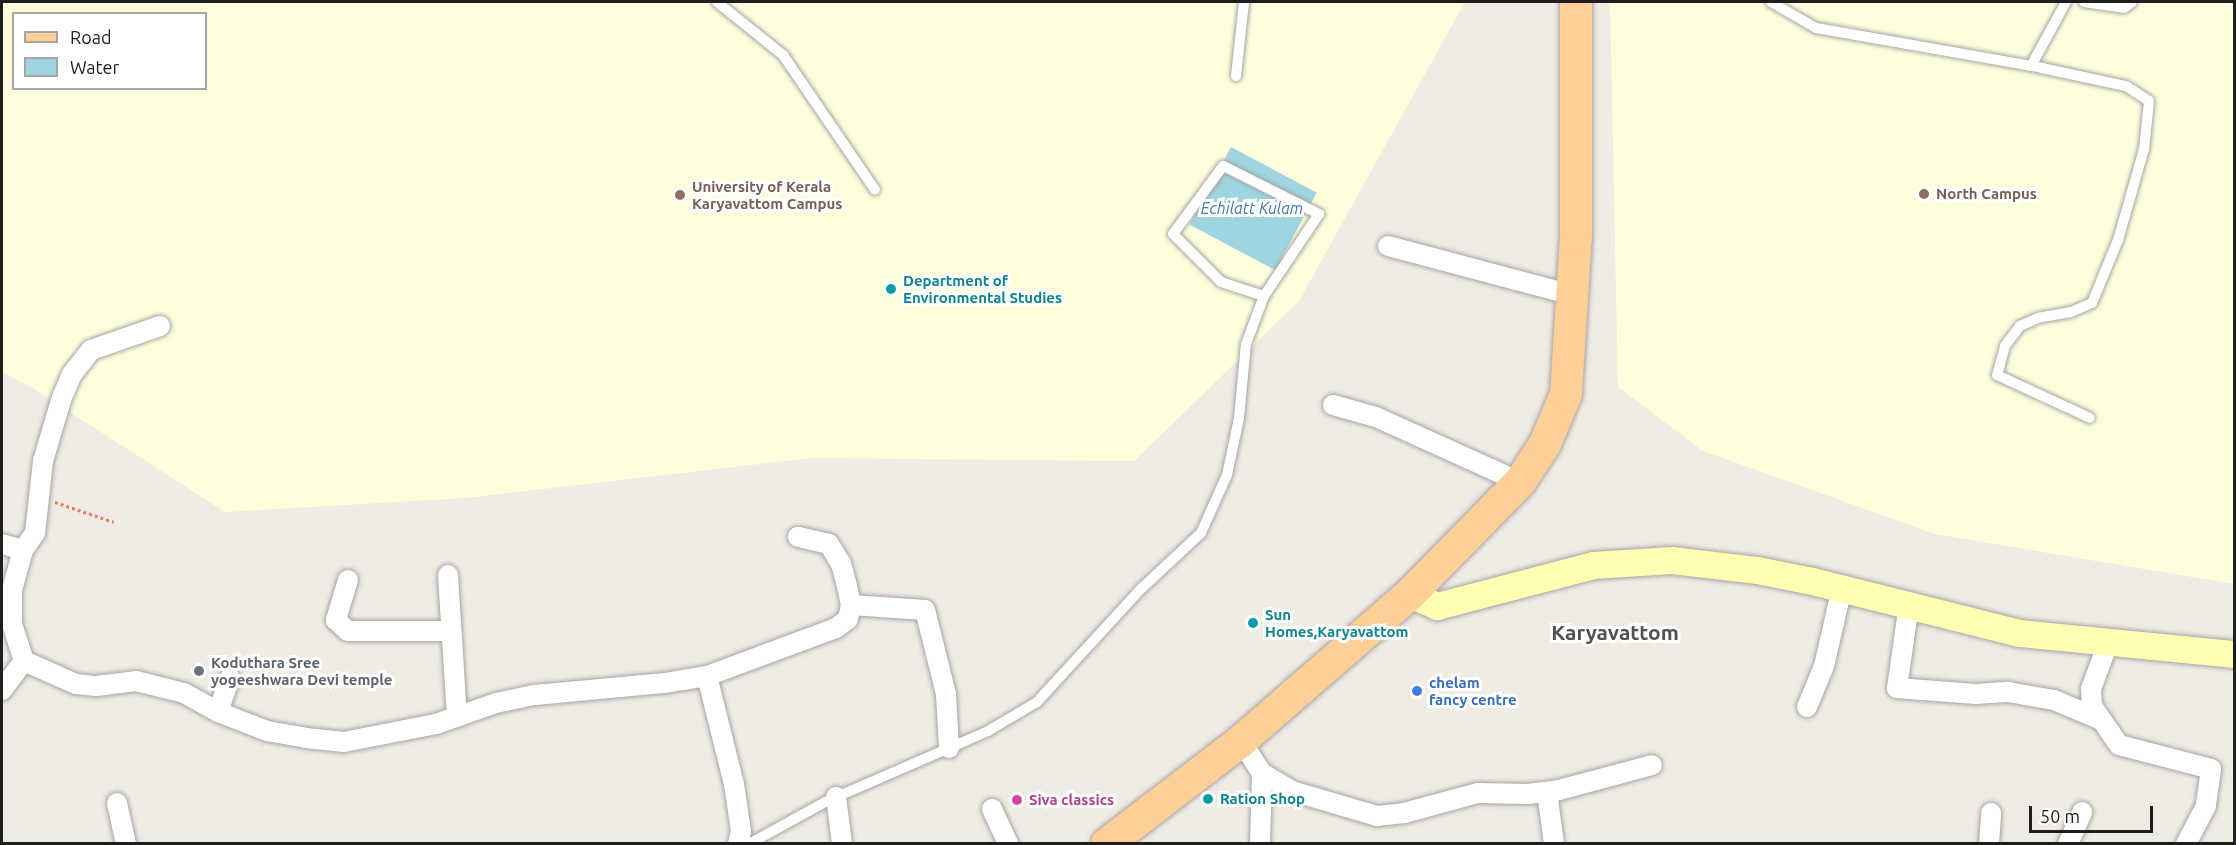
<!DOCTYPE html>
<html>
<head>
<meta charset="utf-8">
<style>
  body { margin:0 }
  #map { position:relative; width:2236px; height:845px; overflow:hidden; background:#f0ebe3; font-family:Ubuntu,sans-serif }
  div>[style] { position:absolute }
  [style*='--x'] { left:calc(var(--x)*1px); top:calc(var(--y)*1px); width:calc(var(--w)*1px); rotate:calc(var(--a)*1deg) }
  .education>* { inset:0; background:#fffedc }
  .water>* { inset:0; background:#9fd5e1; transform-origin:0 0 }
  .path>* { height:3px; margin-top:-1.5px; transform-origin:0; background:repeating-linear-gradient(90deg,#ff6f64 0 3px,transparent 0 6px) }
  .roads { filter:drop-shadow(0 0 2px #a5a5a5) drop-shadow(0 0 2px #a5a5a5) }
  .lane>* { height:10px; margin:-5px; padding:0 5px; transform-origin:5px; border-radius:5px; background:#fff }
  .street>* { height:20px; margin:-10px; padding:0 10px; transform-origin:10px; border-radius:10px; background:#fff }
  .secondary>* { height:27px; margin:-13.5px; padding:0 13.5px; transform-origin:13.5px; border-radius:13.5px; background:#feffb2 }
  .primary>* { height:32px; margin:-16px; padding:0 16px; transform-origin:16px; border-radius:16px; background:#ffcf98 }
  .dots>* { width:16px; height:16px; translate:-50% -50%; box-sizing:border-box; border:3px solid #fff; border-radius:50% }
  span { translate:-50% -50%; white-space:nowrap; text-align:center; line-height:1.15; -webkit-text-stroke:6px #fff; paint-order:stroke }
  .education-label { font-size:15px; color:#785e54; font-weight:700 }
  .left { translate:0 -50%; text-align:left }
  .culture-label { font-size:15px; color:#0d838f; font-weight:700 }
  .worship-label { font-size:15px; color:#5b616d; font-weight:700 }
  .shop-label { font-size:15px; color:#366cbe; font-weight:700 }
  .hotel-label { font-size:15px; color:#b23c85; font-weight:700 }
  .water-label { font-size:16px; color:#407aae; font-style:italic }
  .district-label { font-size:21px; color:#515151; font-weight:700 }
  .frame { position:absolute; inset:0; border:3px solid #1e1e1e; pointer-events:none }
  .legend { position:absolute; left:12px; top:12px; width:195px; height:78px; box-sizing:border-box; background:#fff; border:2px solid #a5a5a5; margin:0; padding:8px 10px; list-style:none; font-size:18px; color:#1e1e1e }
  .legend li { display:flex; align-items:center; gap:12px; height:30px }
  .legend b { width:30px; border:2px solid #a5a5a5 }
  .scale { position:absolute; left:2029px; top:806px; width:124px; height:27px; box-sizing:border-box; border:3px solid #1e1e1e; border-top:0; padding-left:8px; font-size:18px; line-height:21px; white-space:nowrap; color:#1e1e1e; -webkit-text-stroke:4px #fff; paint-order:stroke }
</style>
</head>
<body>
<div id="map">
  <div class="education">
    <div style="clip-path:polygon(evenodd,2px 2px,1465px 2px,1299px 301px,1134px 461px,813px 458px,464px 498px,225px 512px,31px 387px,2px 372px,2px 2px,14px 14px,206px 14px,206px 88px,14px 88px,14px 14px)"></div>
    <div style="clip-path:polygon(1610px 2px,2234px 2px,2234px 584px,1935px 534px,1703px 451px,1618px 387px)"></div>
  </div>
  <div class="water">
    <div style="left:1231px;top:147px;width:97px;height:88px;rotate:28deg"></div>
  </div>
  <div class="path">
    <div style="--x:55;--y:502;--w:62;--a:18.7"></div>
  </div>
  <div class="roads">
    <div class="lane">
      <div style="--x:717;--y:2;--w:85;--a:38.8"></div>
      <div style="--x:783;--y:55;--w:163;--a:55.7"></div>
      <div style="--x:1771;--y:2;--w:52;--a:30"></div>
      <div style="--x:1816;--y:28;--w:230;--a:10"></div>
      <div style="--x:2042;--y:68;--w:86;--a:12.1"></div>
      <div style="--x:2126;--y:86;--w:27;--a:33"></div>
      <div style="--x:2149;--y:101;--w:48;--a:95.9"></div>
      <div style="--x:2144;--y:149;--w:95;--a:105.9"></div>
      <div style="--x:2118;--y:240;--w:68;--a:112.4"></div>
      <div style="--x:2092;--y:303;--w:23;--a:157"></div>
      <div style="--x:2071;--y:312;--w:34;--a:170"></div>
      <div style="--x:2038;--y:318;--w:20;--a:156"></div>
      <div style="--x:2020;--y:326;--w:25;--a:127"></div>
      <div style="--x:2005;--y:346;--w:30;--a:105"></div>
      <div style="--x:1997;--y:375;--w:102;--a:24.8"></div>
      <div style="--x:2084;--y:2;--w:40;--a:8.5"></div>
      <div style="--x:2124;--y:8;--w:10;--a:-37"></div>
      <div style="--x:2031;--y:66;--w:73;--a:-61.3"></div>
      <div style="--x:1236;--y:76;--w:74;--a:-83.8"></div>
      <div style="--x:749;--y:844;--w:87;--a:-28.9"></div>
      <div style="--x:825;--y:802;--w:178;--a:-23.5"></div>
      <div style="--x:988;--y:731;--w:57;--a:-30.6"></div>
      <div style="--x:1037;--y:702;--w:155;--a:-47.4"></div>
      <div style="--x:1142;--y:588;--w:81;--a:-43"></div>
      <div style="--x:1201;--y:533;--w:64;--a:-65.9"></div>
      <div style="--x:1227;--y:475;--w:58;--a:-78.1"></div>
      <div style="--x:1239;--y:418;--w:74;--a:-84.6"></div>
      <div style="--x:1246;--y:344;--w:51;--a:-69.4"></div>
      <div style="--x:1264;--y:296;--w:99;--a:-56.1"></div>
      <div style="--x:1319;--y:214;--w:107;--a:-153.4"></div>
      <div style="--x:1223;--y:166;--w:84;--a:126.3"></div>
      <div style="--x:1173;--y:234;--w:68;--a:45"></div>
      <div style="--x:1221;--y:282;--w:45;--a:18"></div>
    </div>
    <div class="street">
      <div style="--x:1388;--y:246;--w:190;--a:14.9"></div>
      <div style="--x:160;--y:326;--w:73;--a:160.8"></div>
      <div style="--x:91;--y:350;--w:31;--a:128"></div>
      <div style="--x:72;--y:374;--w:25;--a:113"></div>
      <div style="--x:62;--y:397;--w:67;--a:106.5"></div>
      <div style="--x:43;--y:461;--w:72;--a:96.3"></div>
      <div style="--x:35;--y:533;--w:21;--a:125"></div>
      <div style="--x:23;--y:550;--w:41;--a:105.4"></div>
      <div style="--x:12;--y:590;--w:34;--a:90"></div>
      <div style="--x:12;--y:624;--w:39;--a:72"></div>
      <div style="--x:24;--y:661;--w:57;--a:23.9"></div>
      <div style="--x:76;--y:684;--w:20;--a:6"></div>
      <div style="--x:96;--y:686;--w:40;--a:-7.1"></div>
      <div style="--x:136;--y:681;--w:49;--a:14"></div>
      <div style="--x:184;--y:693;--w:39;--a:29"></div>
      <div style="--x:218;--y:712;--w:53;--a:21.2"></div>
      <div style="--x:267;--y:731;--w:40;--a:10"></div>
      <div style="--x:306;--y:738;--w:38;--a:6"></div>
      <div style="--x:344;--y:742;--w:94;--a:-11.1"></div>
      <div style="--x:436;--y:724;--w:64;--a:-19.3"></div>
      <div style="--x:496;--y:703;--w:40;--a:-12"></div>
      <div style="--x:535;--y:695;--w:131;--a:-5.3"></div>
      <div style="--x:665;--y:683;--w:43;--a:-9.5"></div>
      <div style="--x:707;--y:676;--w:111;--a:76"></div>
      <div style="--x:734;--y:784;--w:48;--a:81.5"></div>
      <div style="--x:741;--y:831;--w:13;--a:103"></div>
      <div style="--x:1333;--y:405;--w:45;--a:15.6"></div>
      <div style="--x:1376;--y:417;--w:158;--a:24.3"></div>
      <div style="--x:2;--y:544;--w:22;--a:16"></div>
      <div style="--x:448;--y:575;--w:142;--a:86.4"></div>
      <div style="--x:348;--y:580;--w:42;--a:106.7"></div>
      <div style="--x:336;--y:620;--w:16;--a:43"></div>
      <div style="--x:348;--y:631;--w:103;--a:0"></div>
      <div style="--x:1909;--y:604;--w:85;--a:98.1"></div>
      <div style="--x:1897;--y:688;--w:79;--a:4.3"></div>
      <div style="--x:1976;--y:694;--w:32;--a:-4"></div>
      <div style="--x:2008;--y:692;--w:47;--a:9.9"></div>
      <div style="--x:2054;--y:700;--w:49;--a:22.9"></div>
      <div style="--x:851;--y:605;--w:74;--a:3.9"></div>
      <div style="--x:925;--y:610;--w:87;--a:76"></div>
      <div style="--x:946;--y:694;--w:54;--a:86.8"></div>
      <div style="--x:2108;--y:643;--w:49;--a:110.3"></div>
      <div style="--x:2091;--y:689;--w:17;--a:87"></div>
      <div style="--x:2092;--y:706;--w:47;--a:55.3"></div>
      <div style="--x:2119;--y:745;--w:95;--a:14.6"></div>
      <div style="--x:2211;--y:769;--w:37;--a:98"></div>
      <div style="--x:2206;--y:806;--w:43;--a:117.8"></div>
      <div style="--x:707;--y:676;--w:138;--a:-20.4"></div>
      <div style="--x:836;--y:628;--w:15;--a:-37"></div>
      <div style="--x:848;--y:619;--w:14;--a:-78"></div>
      <div style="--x:851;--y:605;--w:19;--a:-102"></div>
      <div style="--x:847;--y:586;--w:23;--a:-105"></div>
      <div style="--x:841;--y:564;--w:23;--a:-121"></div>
      <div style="--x:829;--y:544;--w:32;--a:-167"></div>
      <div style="--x:2;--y:690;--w:36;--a:-53"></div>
      <div style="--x:1807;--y:707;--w:44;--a:-67.5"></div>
      <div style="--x:1824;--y:666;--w:80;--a:-77"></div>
      <div style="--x:218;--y:712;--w:36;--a:-71"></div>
      <div style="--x:1241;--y:741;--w:38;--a:57"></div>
      <div style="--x:1262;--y:773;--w:71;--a:91.6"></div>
      <div style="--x:1262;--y:773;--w:35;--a:31"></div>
      <div style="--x:1292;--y:791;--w:89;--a:16.4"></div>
      <div style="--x:1377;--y:816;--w:27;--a:-6"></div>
      <div style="--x:1404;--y:813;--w:77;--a:-15.1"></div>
      <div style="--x:1478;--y:793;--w:50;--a:1.1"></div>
      <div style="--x:1528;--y:794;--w:31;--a:-7"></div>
      <div style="--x:1559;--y:790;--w:96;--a:-15"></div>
      <div style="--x:1547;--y:792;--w:52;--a:82.3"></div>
      <div style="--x:836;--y:797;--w:47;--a:82.7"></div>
      <div style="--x:117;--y:803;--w:42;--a:77.6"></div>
      <div style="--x:992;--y:809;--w:38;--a:65"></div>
      <div style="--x:1989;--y:844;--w:31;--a:-86"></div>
      <div style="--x:2068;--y:844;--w:35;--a:-66"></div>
    </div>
    <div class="secondary">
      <div style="--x:1410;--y:594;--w:30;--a:24"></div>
      <div style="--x:1437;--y:606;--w:161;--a:-14.7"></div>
      <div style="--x:1593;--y:565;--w:79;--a:-3.6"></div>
      <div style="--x:1672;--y:560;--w:86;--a:6.7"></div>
      <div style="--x:1757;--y:570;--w:56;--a:11.3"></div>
      <div style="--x:1812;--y:581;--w:213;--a:14.1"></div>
      <div style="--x:2019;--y:633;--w:216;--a:5.6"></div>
    </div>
    <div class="primary">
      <div style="--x:1107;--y:844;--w:169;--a:-37.5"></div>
      <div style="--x:1241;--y:741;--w:224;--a:-41"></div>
      <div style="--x:1410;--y:594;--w:157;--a:-45.5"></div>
      <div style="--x:1520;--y:482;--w:45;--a:-56.7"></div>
      <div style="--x:1545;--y:444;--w:54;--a:-67.2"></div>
      <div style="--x:1566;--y:394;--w:157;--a:-86.4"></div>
      <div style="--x:1576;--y:237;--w:235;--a:-90"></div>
    </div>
  </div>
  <div class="dots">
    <div style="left:1924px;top:194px;background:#8d6e63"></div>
    <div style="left:680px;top:195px;background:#8d6e63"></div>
    <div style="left:891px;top:289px;background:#0f9aa8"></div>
    <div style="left:1253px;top:623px;background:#0f9aa8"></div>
    <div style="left:199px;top:671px;background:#6b7280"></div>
    <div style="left:1417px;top:691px;background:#3f7fe0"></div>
    <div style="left:1208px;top:799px;background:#0f9aa8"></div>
    <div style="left:1017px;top:800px;background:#d1479c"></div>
  </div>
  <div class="education-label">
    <span class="left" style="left:692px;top:195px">University of Kerala<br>Karyavattom Campus</span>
    <span class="left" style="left:1936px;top:194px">North Campus</span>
  </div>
  <div class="culture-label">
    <span class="left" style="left:903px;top:289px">Department of<br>Environmental Studies</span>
    <span class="left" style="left:1265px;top:623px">Sun<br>Homes,Karyavattom</span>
    <span class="left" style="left:1220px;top:799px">Ration Shop</span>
  </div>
  <div class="worship-label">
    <span class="left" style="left:211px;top:671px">Koduthara Sree<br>yogeeshwara Devi temple</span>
  </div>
  <div class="shop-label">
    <span class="left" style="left:1429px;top:691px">chelam<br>fancy centre</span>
  </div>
  <div class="hotel-label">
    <span class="left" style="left:1029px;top:800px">Siva classics</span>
  </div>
  <div class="water-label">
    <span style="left:1252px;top:208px">Echilatt Kulam</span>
  </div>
  <div class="district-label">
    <span style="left:1615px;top:632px">Karyavattom</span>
  </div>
  <div class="frame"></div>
  <ul class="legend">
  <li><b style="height:8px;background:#ffcf98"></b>Road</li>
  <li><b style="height:16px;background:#9fd5e1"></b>Water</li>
  </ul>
  <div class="scale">50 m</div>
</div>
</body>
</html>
